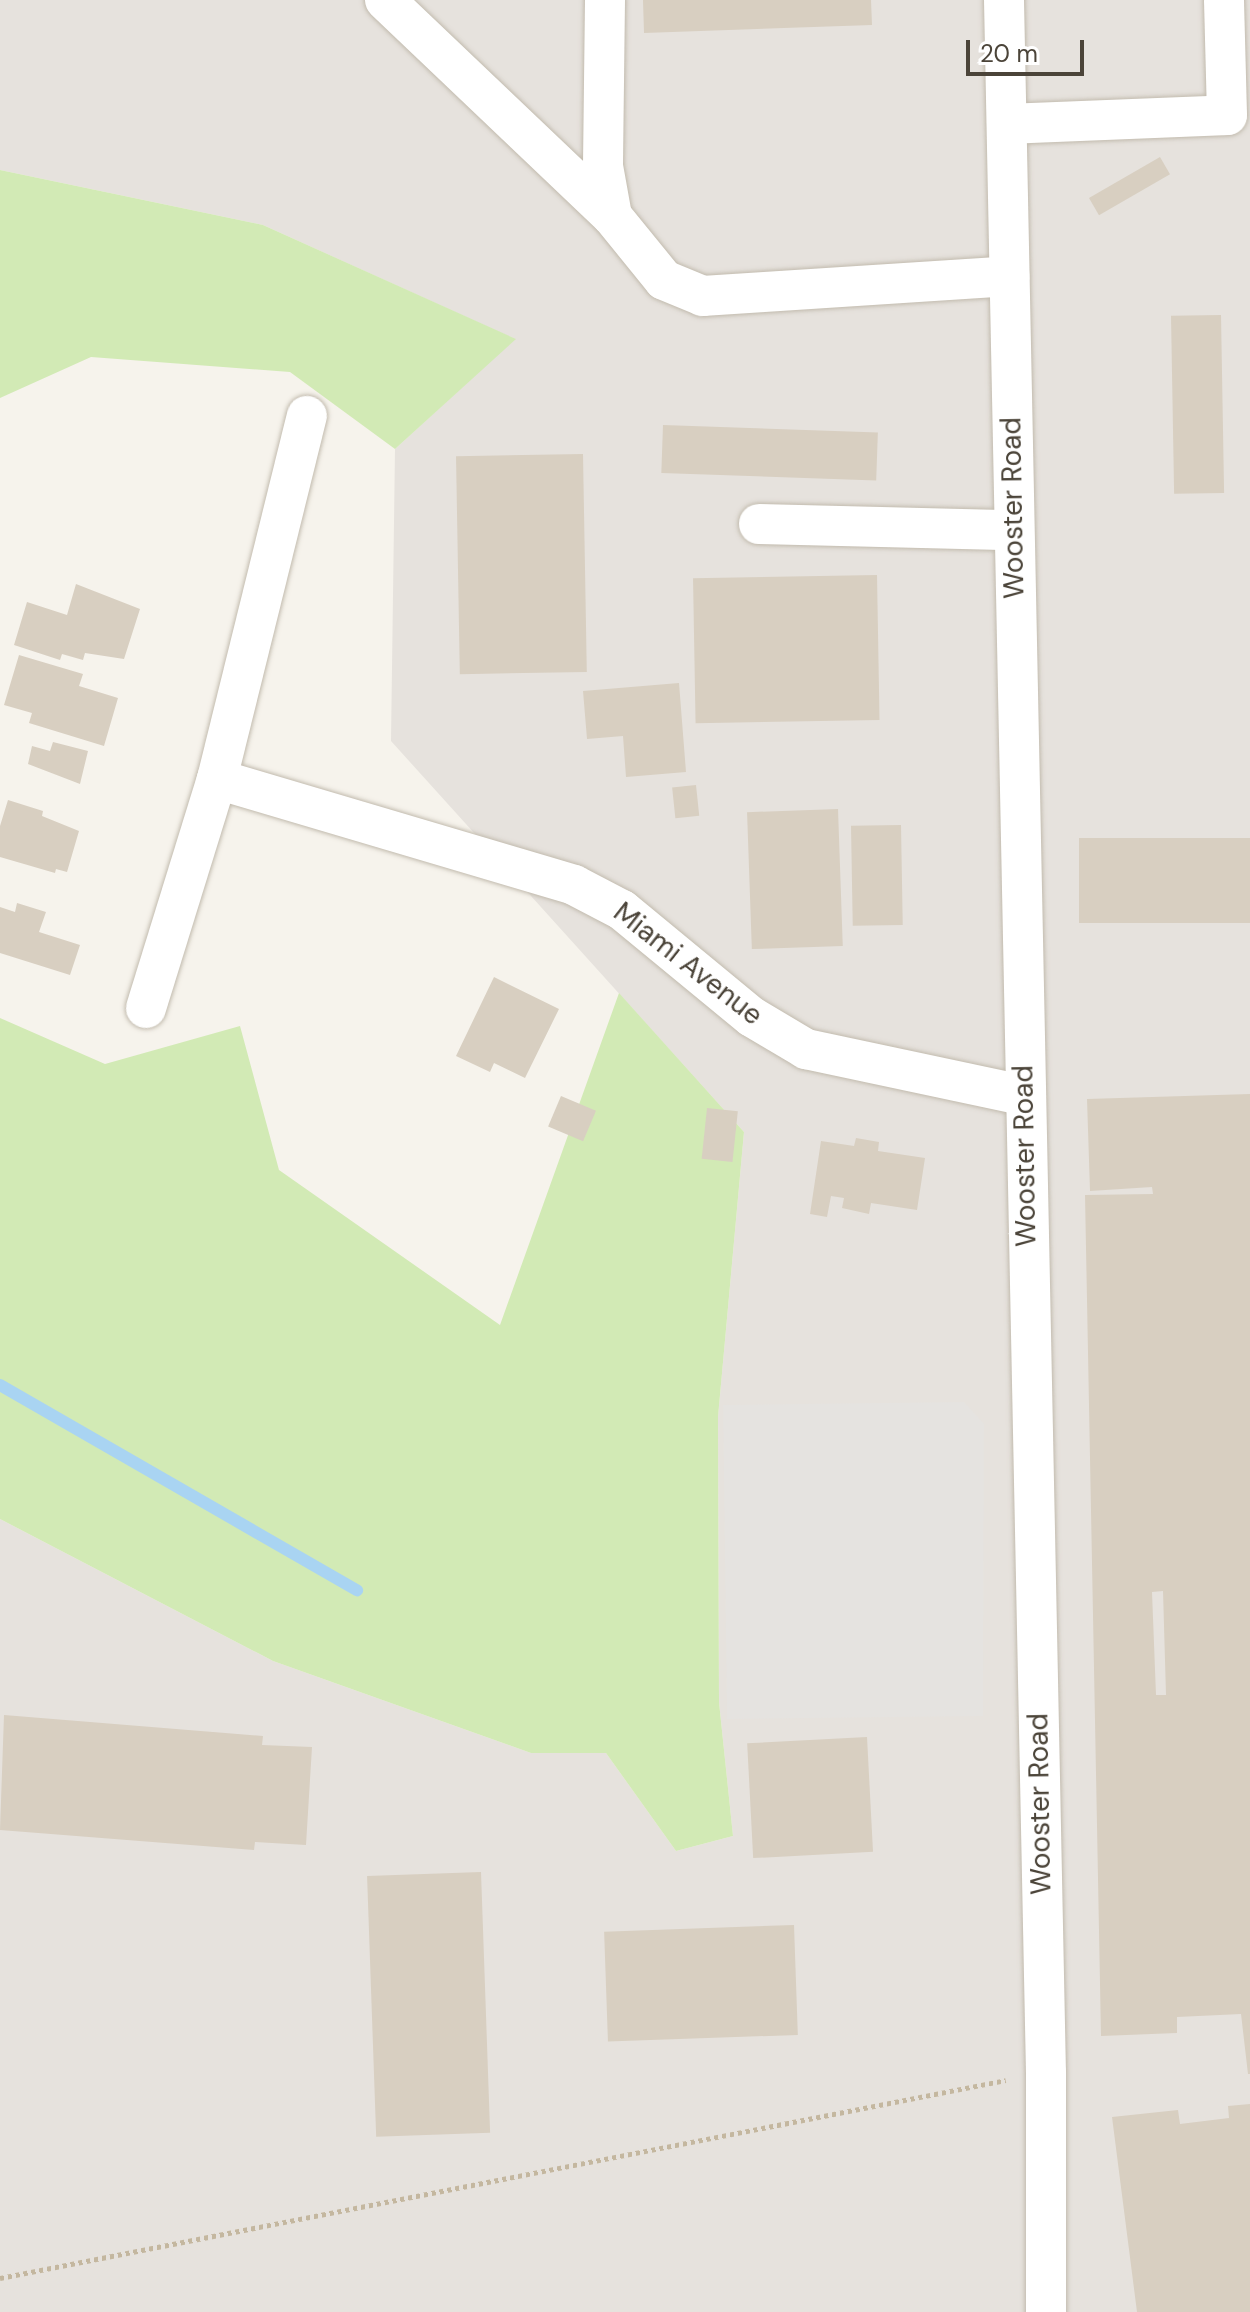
<!DOCTYPE html>
<html>
<head>
<meta charset="utf-8">
<style>
  body { margin:0 }
  #map { position:relative; width:1250px; height:2312px; overflow:hidden; background:#f6f3ec; font-family:"DM Sans",sans-serif }
  div>[style] { position:absolute }
  [style*='--x'] { left:calc(var(--x)*1px); top:calc(var(--y)*1px); width:calc(var(--w)*1px); rotate:calc(var(--a)*1deg) }
  .industrial>* { inset:0; background:#e6e2dd }
  .green>* { inset:0; background:#d2eab5 }
  .parking>* { inset:0; background:#e5e3e0 }
  .stream>* { height:12px; margin:-6px; padding:0 6px; transform-origin:6px; border-radius:6px; background:#a9d4f2 }
  .building>* { inset:0; background:#d8cfc1; transform-origin:0 0 }
  .path>* { height:5px; margin-top:-2.5px; transform-origin:0; background:repeating-linear-gradient(90deg,#c4b79f 0 4px,transparent 0 8px) }
  .roads { filter:drop-shadow(0 0 2px #c2bbae) drop-shadow(0 0 2px #c2bbae) }
  .minor>* { height:40px; margin:-20px; padding:0 20px; transform-origin:20px; border-radius:20px; background:#fff }
  span { translate:-50% -50%; white-space:nowrap; text-align:center; line-height:1.15; -webkit-text-stroke:6px #fff; paint-order:stroke }
  .street-label { font-size:28px; color:#4b4439 }
  .scale { position:absolute; left:966px; top:40px; width:118px; height:36px; box-sizing:border-box; border:4px solid #4b4439; border-top:0; padding-left:10px; font-size:24px; line-height:28px; white-space:nowrap; color:#4b4439; -webkit-text-stroke:6px #fff; paint-order:stroke }
</style>
</head>
<body>
<div id="map">
  <div class="industrial">
    <div style="clip-path:polygon(0 0,1250px 0,1250px 2312px,0 2312px,0 1519px,273px 1661px,531px 1753px,606px 1753px,676px 1851px,733px 1836px,719px 1702px,718px 1417px,744px 1132px,391px 741px,395px 449px,515px 339px,263px 225px,0 170px)"></div>
  </div>
  <div class="green">
    <div style="clip-path:polygon(0 170px,263px 225px,516px 339px,395px 449px,290px 372px,91px 357px,0 398px)"></div>
    <div style="clip-path:polygon(619px 993px,744px 1132px,718px 1417px,719px 1702px,733px 1836px,676px 1851px,606px 1753px,531px 1753px,273px 1661px,0 1519px,0 1018px,105px 1064px,240px 1026px,279px 1170px,500px 1325px)"></div>
  </div>
  <div class="parking">
    <div style="clip-path:polygon(964px 1402px,984px 1424px,983px 1716px,727px 1719px,723px 1405px)"></div>
  </div>
  <div class="stream">
    <div style="--x:0;--y:1385;--w:412;--a:29.9"></div>
  </div>
  <div class="building">
    <div style="clip-path:polygon(643px 0,871px 0,872px 25px,644px 33px)"></div>
    <div style="left:1160px;top:157px;width:20px;height:82px;rotate:60deg"></div>
    <div style="left:1221px;top:315px;width:178px;height:50px;rotate:89deg"></div>
    <div style="left:663px;top:425px;width:215px;height:48px;rotate:2deg"></div>
    <div style="left:583px;top:454px;width:218px;height:127px;rotate:89deg"></div>
    <div style="left:877px;top:575px;width:145px;height:184px;rotate:89deg"></div>
    <div style="clip-path:polygon(76px 584px,140px 609px,124px 659px,85px 653px,83px 660px,62px 654px,60px 660px,14px 645px,27px 602px,67px 615px)"></div>
    <div style="clip-path:polygon(19px 655px,83px 674px,79px 686px,118px 698px,104px 746px,29px 723px,32px 713px,4px 705px)"></div>
    <div style="clip-path:polygon(679px 683px,686px 772px,626px 777px,623px 736px,587px 739px,583px 691px)"></div>
    <div style="clip-path:polygon(53px 742px,88px 751px,80px 784px,28px 764px,32px 746px,50px 751px)"></div>
    <div style="left:696px;top:785px;width:31px;height:24px;rotate:84deg"></div>
    <div style="clip-path:polygon(8px 800px,43px 811px,42px 816px,79px 831px,67px 872px,56px 869px,55px 873px,0 857px,0 826px)"></div>
    <div style="left:838px;top:809px;width:137px;height:91px;rotate:88deg"></div>
    <div style="left:901px;top:825px;width:100px;height:50px;rotate:89deg"></div>
    <div style="left:1250px;top:838px;width:85px;height:171px;rotate:90deg"></div>
    <div style="clip-path:polygon(17px 903px,46px 912px,39px 932px,80px 945px,70px 975px,0 953px,0 907px,15px 912px)"></div>
    <div style="clip-path:polygon(494px 977px,559px 1009px,525px 1078px,494px 1063px,490px 1072px,456px 1056px)"></div>
    <div style="clip-path:polygon(evenodd,1250px 1094px,1250px 2074px,1248px 2074px,1241px 2014px,1177px 2017px,1177px 2033px,1101px 2036px,1085px 1195px,1153px 1194px,1152px 1187px,1090px 1191px,1087px 1099px,1250px 1094px,1163px 1591px,1166px 1695px,1156px 1695px,1152px 1592px,1163px 1591px)"></div>
    <div style="left:561px;top:1096px;width:38px;height:33px;rotate:23deg"></div>
    <div style="left:707px;top:1108px;width:31px;height:51px;rotate:6deg"></div>
    <div style="clip-path:polygon(856px 1138px,879px 1142px,878px 1151px,925px 1158px,917px 1210px,871px 1203px,869px 1214px,842px 1208px,844px 1198px,831px 1196px,827px 1217px,810px 1214px,821px 1141px,854px 1146px)"></div>
    <div style="clip-path:polygon(4px 1715px,263px 1736px,262px 1745px,312px 1747px,306px 1845px,255px 1842px,254px 1850px,0 1830px)"></div>
    <div style="left:867px;top:1737px;width:115px;height:120px;rotate:87deg"></div>
    <div style="left:481px;top:1872px;width:261px;height:114px;rotate:88deg"></div>
    <div style="left:794px;top:1925px;width:110px;height:190px;rotate:88deg"></div>
    <div style="clip-path:polygon(1250px 2104px,1250px 2312px,1137px 2312px,1112px 2117px,1178px 2110px,1180px 2124px,1229px 2118px,1228px 2106px)"></div>
  </div>
  <div class="path">
    <div style="--x:0;--y:2278;--w:1025;--a:-11.13"></div>
  </div>
  <div class="roads">
    <div class="minor">
      <div style="--x:385;--y:0;--w:313;--a:43.6"></div>
      <div style="--x:612;--y:216;--w:82;--a:50.9"></div>
      <div style="--x:664;--y:280;--w:42;--a:22.3"></div>
      <div style="--x:703;--y:296;--w:307;--a:-3.7"></div>
      <div style="--x:605;--y:0;--w:166;--a:90.7"></div>
      <div style="--x:603;--y:166;--w:51;--a:79.8"></div>
      <div style="--x:1004;--y:0;--w:2073;--a:88.84"></div>
      <div style="--x:1046;--y:2073;--w:239;--a:90"></div>
      <div style="--x:1007;--y:124;--w:220;--a:-2.3"></div>
      <div style="--x:1227;--y:115;--w:115;--a:-91.5"></div>
      <div style="--x:759;--y:524;--w:254;--a:1.4"></div>
      <div style="--x:217;--y:779;--w:372;--a:16.5"></div>
      <div style="--x:574;--y:885;--w:54;--a:27.5"></div>
      <div style="--x:622;--y:910;--w:168;--a:39.5"></div>
      <div style="--x:752;--y:1017;--w:63;--a:30.7"></div>
      <div style="--x:806;--y:1049;--w:222;--a:12"></div>
      <div style="--x:146;--y:1008;--w:240;--a:-72.8"></div>
      <div style="--x:217;--y:779;--w:374;--a:-76.1"></div>
    </div>
  </div>
  <div class="street-label">
    <span style="left:1013px;top:508px;rotate:-91deg">Wooster Road</span>
    <span style="left:688px;top:964px;rotate:38deg">Miami Avenue</span>
    <span style="left:1025px;top:1156px;rotate:-91deg">Wooster Road</span>
    <span style="left:1040px;top:1804px;rotate:-91deg">Wooster Road</span>
  </div>
  <div class="scale">20 m</div>
</div>
</body>
</html>
